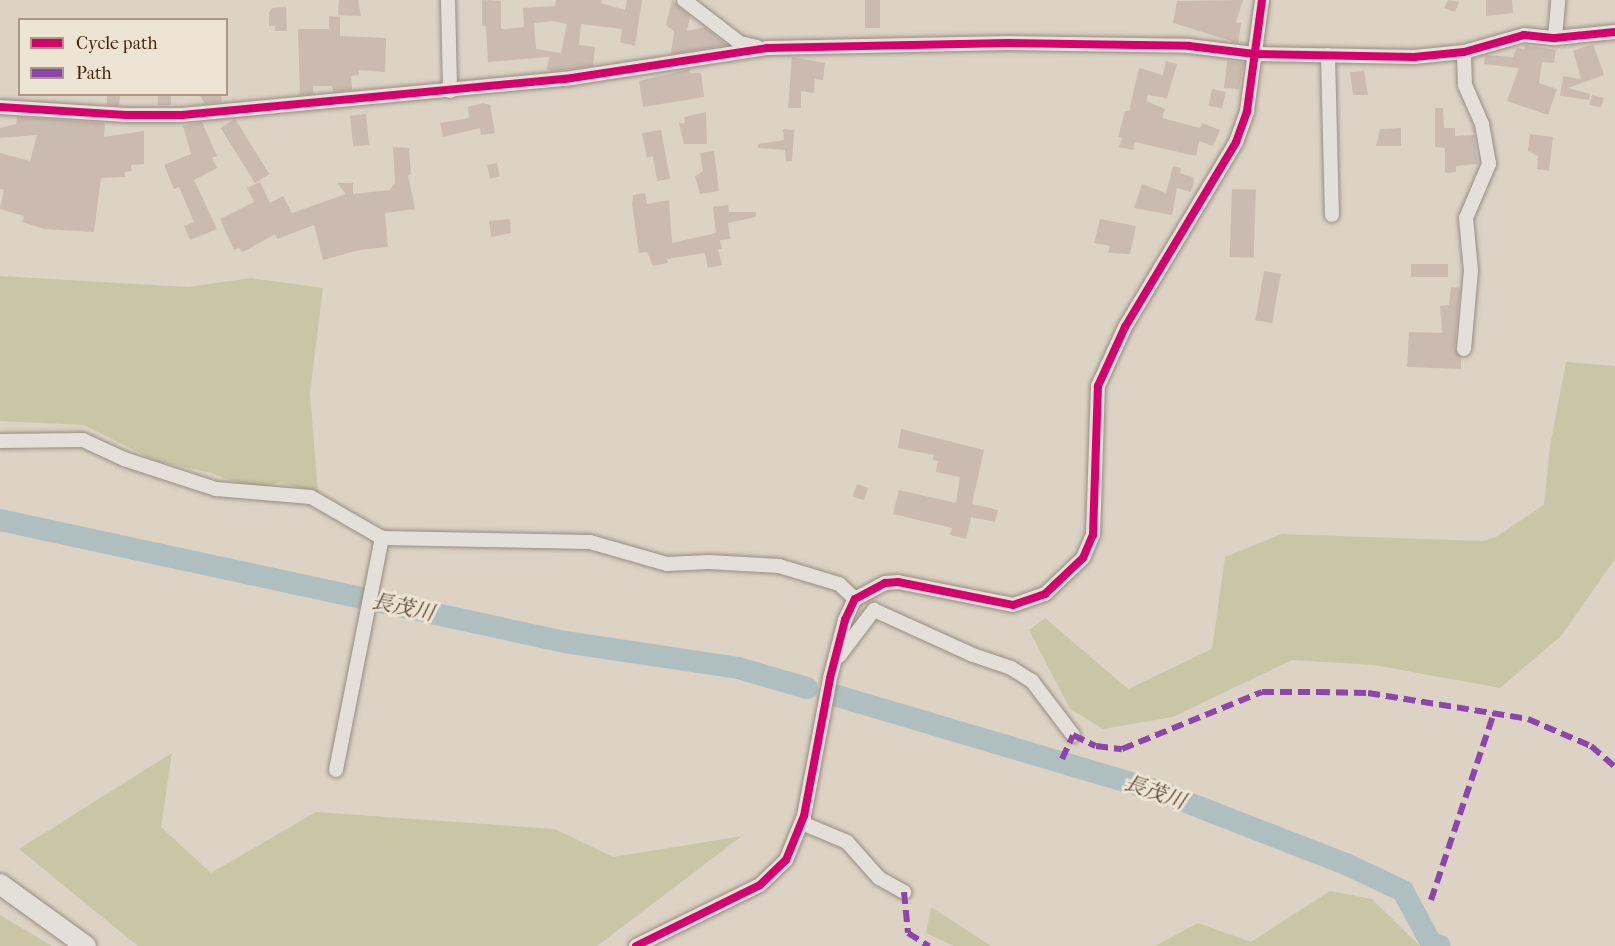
<!DOCTYPE html>
<html>
<head>
<meta charset="utf-8">
<style>
  body { margin:0 }
  #map { position:relative; width:1615px; height:946px; overflow:hidden; background:#dcd3c5; font-family:"IM FELL French Canon","Noto Serif JP",serif }
  div>[style] { position:absolute }
  [style*='--x'] { left:calc(var(--x)*1px); top:calc(var(--y)*1px); width:calc(var(--w)*1px); rotate:calc(var(--a)*1deg) }
  .green>* { inset:0; background:#c9c6a6 }
  .river>* { height:22px; margin:-11px; padding:0 11px; transform-origin:11px; border-radius:11px; background:#afbfbf }
  .building>* { inset:0; background:#cabaaf; transform-origin:0 0 }
  .roads { filter:drop-shadow(0 0 2px #968c81) drop-shadow(0 0 2px #968c81) }
  .street>* { height:14px; margin:-7px; padding:0 7px; transform-origin:7px; border-radius:7px; background:#e4e0d9 }
  .secondary>* { height:20px; margin:-10px; padding:0 10px; transform-origin:10px; border-radius:10px; background:#e4e0d9 }
  .quiet>* { height:6px; margin-top:-3px; transform-origin:0; background:repeating-linear-gradient(90deg,#8e44ad 0 12px,transparent 0 18px) }
  .cycleway>* { height:8px; margin:-4px; padding:0 4px; transform-origin:4px; border-radius:4px; background:#d6006c }
  span { translate:-50% -50%; white-space:nowrap; text-align:center; line-height:1.15; -webkit-text-stroke:6px #eee4d3; paint-order:stroke }
  .water-label { font-size:21px; color:#59493a; font-style:italic }
  .legend { position:absolute; left:18px; top:18px; width:210px; height:78px; box-sizing:border-box; background:#eee4d3; border:2px solid #aa9884; margin:0; padding:8px 10px; list-style:none; font-size:18px; color:#43250e }
  .legend li { display:flex; align-items:center; gap:12px; height:30px }
  .legend b { width:30px; border:2px solid #aa9884 }
</style>
</head>
<body>
<div id="map">
  <div class="green">
    <div style="clip-path:polygon(0 276px,188px 287px,251px 278px,323px 288px,310px 393px,318px 493px,280px 482px,255px 489px,208px 472px,156px 461px,84px 425px,0 421px)"></div>
    <div style="clip-path:polygon(1566px 362px,1615px 366px,1615px 559px,1561px 636px,1500px 688px,1374px 665px,1292px 660px,1173px 717px,1103px 729px,1070px 709px,1029px 630px,1045px 618px,1128px 689px,1212px 649px,1225px 557px,1282px 534px,1482px 541px,1496px 537px,1544px 505px,1550px 446px)"></div>
    <div style="clip-path:polygon(172px 753px,161px 827px,211px 873px,316px 812px,555px 829px,613px 857px,742px 836px,597px 946px,138px 946px,19px 849px)"></div>
    <div style="clip-path:polygon(1330px 891px,1372px 899px,1420px 946px,1155px 946px,1198px 923px,1251px 942px)"></div>
    <div style="clip-path:polygon(931px 907px,991px 946px,954px 946px,926px 933px)"></div>
    <div style="clip-path:polygon(0 915px,52px 946px,0 946px)"></div>
  </div>
  <div class="river">
    <div style="--x:0;--y:520;--w:578;--a:12.18"></div>
    <div style="--x:565;--y:642;--w:175;--a:8.5"></div>
    <div style="--x:738;--y:668;--w:72;--a:16.2"></div>
    <div style="--x:834;--y:695;--w:338;--a:16.5"></div>
    <div style="--x:1158;--y:791;--w:204;--a:21.3"></div>
    <div style="--x:1348;--y:865;--w:61;--a:25.3"></div>
    <div style="--x:1403;--y:891;--w:59;--a:61.7"></div>
    <div style="--x:1431;--y:943;--w:9;--a:18"></div>
  </div>
  <div class="building">
    <div style="clip-path:polygon(339px 0,358px 0,361px 16px,338px 15px)"></div>
    <div style="clip-path:polygon(evenodd,482px 0,501px 1px,501px 29px,505px 29px,524px 27px,523px 8px,555px 6px,556px 0,602px 0,601px 3px,625px 10px,627px 0,642px 0,635px 46px,620px 42px,622px 29px,581px 24px,579px 45px,595px 47px,593px 66px,553px 71px,547px 70px,549px 57px,488px 62px,486px 26px,482px 26px,482px 0,552px 21px,567px 24px,561px 53px,536px 49px,534px 23px,552px 21px)"></div>
    <div style="clip-path:polygon(672px 0,690px 16px,687px 31px,705px 27px,727px 45px,671px 54px,674px 31px,666px 25px)"></div>
    <div style="left:865px;top:0;width:15px;height:28px"></div>
    <div style="clip-path:polygon(1243px 0,1236px 22px,1241px 23px,1238px 43px,1173px 23px,1177px 1px)"></div>
    <div style="clip-path:polygon(1448px 0,1459px 2px,1455px 12px,1444px 8px)"></div>
    <div style="clip-path:polygon(1486px 0,1512px 0,1513px 13px,1486px 16px)"></div>
    <div style="clip-path:polygon(286px 7px,287px 31px,275px 31px,275px 26px,269px 26px,269px 13px,272px 8px)"></div>
    <div style="clip-path:polygon(329px 16px,340px 17px,340px 36px,386px 38px,385px 72px,358px 70px,359px 75px,351px 76px,352px 90px,333px 92px,332px 86px,313px 86px,313px 94px,300px 95px,298px 29px,329px 29px)"></div>
    <div style="clip-path:polygon(1593px 44px,1604px 75px,1568px 88px,1590px 94px,1589px 100px,1560px 96px,1563px 76px,1581px 79px,1573px 51px)"></div>
    <div style="clip-path:polygon(1525px 45px,1556px 50px,1554px 63px,1542px 62px,1539px 83px,1557px 89px,1548px 115px,1507px 101px,1519px 68px,1484px 64px,1485px 55px,1513px 57px,1517px 48px,1524px 49px)"></div>
    <div style="clip-path:polygon(792px 57px,825px 63px,823px 80px,815px 79px,814px 93px,801px 91px,801px 108px,788px 108px)"></div>
    <div style="clip-path:polygon(1166px 61px,1177px 64px,1167px 98px,1148px 95px,1146px 101px,1165px 109px,1162px 118px,1200px 128px,1202px 123px,1220px 130px,1213px 146px,1199px 141px,1196px 156px,1135px 142px,1133px 150px,1119px 147px,1122px 138px,1118px 137px,1125px 111px,1129px 111px,1139px 68px,1163px 75px)"></div>
    <div style="clip-path:polygon(1227px 61px,1244px 63px,1239px 89px,1224px 88px)"></div>
    <div style="clip-path:polygon(690px 69px,690px 73px,701px 73px,704px 97px,643px 107px,639px 81px)"></div>
    <div style="clip-path:polygon(1364px 71px,1368px 95px,1353px 95px,1350px 72px)"></div>
    <div style="left:1212px;top:89px;width:14px;height:17px;rotate:12deg"></div>
    <div style="clip-path:polygon(107px 94px,120px 94px,119px 106px,107px 105px)"></div>
    <div style="left:158px;top:94px;width:13px;height:11px"></div>
    <div style="clip-path:polygon(199px 94px,221px 94px,222px 102px,205px 104px)"></div>
    <div style="left:1592px;top:95px;width:12px;height:10px;rotate:14deg"></div>
    <div style="clip-path:polygon(483px 103px,490px 105px,495px 133px,481px 135px,480px 128px,443px 137px,440px 123px,469px 118px,468px 107px)"></div>
    <div style="clip-path:polygon(1435px 108px,1443px 108px,1444px 128px,1455px 128px,1455px 136px,1474px 135px,1478px 164px,1456px 166px,1456px 172px,1445px 173px,1445px 148px,1435px 147px)"></div>
    <div style="clip-path:polygon(706px 112px,707px 144px,684px 144px,679px 123px,685px 123px,684px 117px)"></div>
    <div style="left:366px;top:114px;width:31px;height:16px;rotate:84deg"></div>
    <div style="clip-path:polygon(17px 117px,105px 123px,104px 137px,144px 131px,144px 164px,131px 165px,132px 171px,125px 172px,125px 177px,101px 178px,94px 232px,45px 229px,22px 222px,24px 216px,0 209px,4px 190px,0 189px,0 153px,30px 161px,37px 135px,0 138px,0 128px,16px 124px)"></div>
    <div style="left:235px;top:119px;width:65px;height:17px;rotate:58deg"></div>
    <div style="clip-path:polygon(202px 122px,217px 156px,212px 158px,217px 168px,194px 180px,217px 229px,190px 240px,184px 226px,194px 222px,179px 187px,174px 189px,164px 165px,191px 154px,183px 126px)"></div>
    <div style="clip-path:polygon(1401px 128px,1401px 146px,1376px 146px,1380px 129px)"></div>
    <div style="clip-path:polygon(783px 129px,794px 130px,792px 161px,786px 161px,785px 150px,758px 148px,758px 144px,784px 140px)"></div>
    <div style="clip-path:polygon(661px 130px,670px 179px,657px 181px,653px 156px,647px 158px,642px 133px)"></div>
    <div style="clip-path:polygon(1530px 134px,1553px 137px,1549px 171px,1537px 169px,1538px 156px,1528px 151px)"></div>
    <div style="clip-path:polygon(393px 147px,409px 148px,411px 174px,408px 175px,415px 209px,385px 213px,388px 247px,359px 250px,323px 260px,314px 225px,277px 239px,275px 234px,243px 252px,239px 248px,234px 250px,220px 219px,254px 202px,247px 188px,260px 182px,270px 203px,283px 196px,292px 213px,346px 194px,337px 183px,353px 183px,353px 194px,390px 190px,395px 183px)"></div>
    <div style="clip-path:polygon(714px 151px,719px 191px,700px 194px,695px 176px,703px 171px,700px 153px)"></div>
    <div style="left:497px;top:163px;width:14px;height:10px;rotate:78deg"></div>
    <div style="clip-path:polygon(1173px 166px,1181px 168px,1180px 173px,1193px 177px,1194px 182px,1191px 192px,1177px 188px,1172px 215px,1134px 208px,1142px 184px,1166px 193px)"></div>
    <div style="left:1232px;top:189px;width:24px;height:68px;rotate:2deg"></div>
    <div style="clip-path:polygon(645px 193px,647px 204px,669px 200px,672px 243px,716px 233px,713px 207px,728px 205px,729px 212px,756px 212px,756px 217px,728px 223px,730px 239px,720px 240px,722px 249px,718px 249px,722px 265px,708px 268px,705px 253px,667px 259px,668px 263px,653px 266px,647px 252px,639px 253px,632px 204px,633px 195px)"></div>
    <div style="clip-path:polygon(510px 219px,511px 233px,491px 237px,489px 221px)"></div>
    <div style="clip-path:polygon(1100px 219px,1136px 226px,1130px 254px,1108px 253px,1110px 246px,1094px 243px)"></div>
    <div style="left:1448px;top:264px;width:13px;height:37px;rotate:90deg"></div>
    <div style="left:1264px;top:271px;width:17px;height:50px;rotate:10deg"></div>
    <div style="clip-path:polygon(1451px 287px,1460px 288px,1455px 348px,1461px 357px,1461px 369px,1407px 367px,1409px 332px,1442px 333px,1440px 306px,1449px 305px)"></div>
    <div style="clip-path:polygon(901px 429px,984px 450px,972px 504px,998px 510px,995px 522px,971px 517px,966px 539px,950px 535px,952px 528px,893px 514px,899px 490px,956px 503px,960px 477px,936px 472px,938px 461px,933px 460px,934px 455px,898px 448px)"></div>
    <div style="left:857px;top:484px;width:12px;height:13px;rotate:20deg"></div>
  </div>
  <div class="roads">
    <div class="street">
      <div style="--x:448;--y:0;--w:91;--a:88.7"></div>
      <div style="--x:684;--y:0;--w:71;--a:37.5"></div>
      <div style="--x:740;--y:43;--w:17;--a:13"></div>
      <div style="--x:1555;--y:38;--w:38;--a:-85"></div>
      <div style="--x:1328;--y:55;--w:160;--a:88.6"></div>
      <div style="--x:0;--y:107;--w:126;--a:3.6"></div>
      <div style="--x:126;--y:115;--w:56;--a:0"></div>
      <div style="--x:182;--y:115;--w:385;--a:-5.4"></div>
      <div style="--x:565;--y:79;--w:204;--a:-8.7"></div>
      <div style="--x:767;--y:48;--w:241;--a:-1.2"></div>
      <div style="--x:1008;--y:43;--w:181;--a:0.9"></div>
      <div style="--x:1189;--y:46;--w:66;--a:6.9"></div>
      <div style="--x:1255;--y:54;--w:159;--a:1.1"></div>
      <div style="--x:1414;--y:57;--w:50;--a:-5.7"></div>
      <div style="--x:1464;--y:52;--w:62;--a:-15.8"></div>
      <div style="--x:1524;--y:35;--w:31;--a:6"></div>
      <div style="--x:1555;--y:38;--w:60;--a:-5.7"></div>
      <div style="--x:1464;--y:349;--w:78;--a:-84.9"></div>
      <div style="--x:1471;--y:271;--w:53;--a:-95.4"></div>
      <div style="--x:1466;--y:218;--w:59;--a:-66.9"></div>
      <div style="--x:1489;--y:164;--w:41;--a:-99.9"></div>
      <div style="--x:1482;--y:124;--w:43;--a:-113.6"></div>
      <div style="--x:1465;--y:85;--w:33;--a:-92"></div>
      <div style="--x:0;--y:441;--w:83;--a:-0.7"></div>
      <div style="--x:83;--y:440;--w:45;--a:24.9"></div>
      <div style="--x:124;--y:459;--w:97;--a:18.1"></div>
      <div style="--x:216;--y:489;--w:95;--a:4.8"></div>
      <div style="--x:311;--y:497;--w:82;--a:30"></div>
      <div style="--x:382;--y:538;--w:208;--a:1.1"></div>
      <div style="--x:590;--y:542;--w:80;--a:15.9"></div>
      <div style="--x:667;--y:564;--w:42;--a:-2.7"></div>
      <div style="--x:709;--y:562;--w:70;--a:3.3"></div>
      <div style="--x:779;--y:566;--w:63;--a:16.7"></div>
      <div style="--x:839;--y:584;--w:22;--a:43"></div>
      <div style="--x:839;--y:656;--w:58;--a:-52.7"></div>
      <div style="--x:874;--y:610;--w:109;--a:24.4"></div>
      <div style="--x:973;--y:655;--w:40;--a:18.9"></div>
      <div style="--x:1011;--y:668;--w:25;--a:32"></div>
      <div style="--x:1032;--y:681;--w:68;--a:52.8"></div>
      <div style="--x:336;--y:770;--w:237;--a:-78.8"></div>
      <div style="--x:802;--y:823;--w:49;--a:22.9"></div>
      <div style="--x:847;--y:842;--w:48;--a:48.4"></div>
      <div style="--x:879;--y:878;--w:29;--a:29"></div>
      <div style="--x:636;--y:946;--w:138;--a:-26.2"></div>
      <div style="--x:760;--y:885;--w:36;--a:-44"></div>
      <div style="--x:786;--y:860;--w:48;--a:-67.8"></div>
      <div style="--x:804;--y:816;--w:140;--a:-79.3"></div>
      <div style="--x:830;--y:678;--w:60;--a:-75.5"></div>
      <div style="--x:845;--y:620;--w:23;--a:-65"></div>
      <div style="--x:855;--y:599;--w:34;--a:-28"></div>
      <div style="--x:885;--y:583;--w:13;--a:-4"></div>
      <div style="--x:898;--y:582;--w:117;--a:11.3"></div>
      <div style="--x:1013;--y:605;--w:34;--a:-19"></div>
      <div style="--x:1045;--y:594;--w:52;--a:-43.5"></div>
      <div style="--x:1083;--y:558;--w:25;--a:-67"></div>
      <div style="--x:1093;--y:535;--w:149;--a:-88.1"></div>
      <div style="--x:1098;--y:386;--w:65;--a:-65.4"></div>
      <div style="--x:1125;--y:327;--w:216;--a:-59"></div>
      <div style="--x:1236;--y:142;--w:33;--a:-70"></div>
      <div style="--x:1247;--y:111;--w:112;--a:-82.3"></div>
    </div>
    <div class="secondary">
      <div style="--x:0;--y:884;--w:106;--a:35.8"></div>
    </div>
  </div>
  <div class="quiet">
    <div style="--x:1062;--y:759;--w:26;--a:-65"></div>
    <div style="--x:1073;--y:735;--w:25;--a:26"></div>
    <div style="--x:1096;--y:746;--w:26;--a:7"></div>
    <div style="--x:1122;--y:749;--w:151;--a:-22.2"></div>
    <div style="--x:1262;--y:692;--w:56;--a:0"></div>
    <div style="--x:1318;--y:692;--w:50;--a:1.1"></div>
    <div style="--x:1368;--y:693;--w:162;--a:9.2"></div>
    <div style="--x:1528;--y:719;--w:69;--a:23.2"></div>
    <div style="--x:1591;--y:746;--w:32;--a:41"></div>
    <div style="--x:904;--y:892;--w:41;--a:84.4"></div>
    <div style="--x:908;--y:933;--w:25;--a:32"></div>
    <div style="--x:1431;--y:900;--w:197;--a:-71.4"></div>
  </div>
  <div class="cycleway">
    <div style="--x:0;--y:107;--w:126;--a:3.6"></div>
    <div style="--x:126;--y:115;--w:56;--a:0"></div>
    <div style="--x:182;--y:115;--w:385;--a:-5.4"></div>
    <div style="--x:565;--y:79;--w:204;--a:-8.7"></div>
    <div style="--x:767;--y:48;--w:241;--a:-1.2"></div>
    <div style="--x:1008;--y:43;--w:181;--a:0.9"></div>
    <div style="--x:1189;--y:46;--w:66;--a:6.9"></div>
    <div style="--x:1255;--y:54;--w:159;--a:1.1"></div>
    <div style="--x:1414;--y:57;--w:50;--a:-5.7"></div>
    <div style="--x:1464;--y:52;--w:62;--a:-15.8"></div>
    <div style="--x:1524;--y:35;--w:31;--a:6"></div>
    <div style="--x:1555;--y:38;--w:60;--a:-5.7"></div>
    <div style="--x:636;--y:946;--w:138;--a:-26.2"></div>
    <div style="--x:760;--y:885;--w:36;--a:-44"></div>
    <div style="--x:786;--y:860;--w:48;--a:-67.8"></div>
    <div style="--x:804;--y:816;--w:140;--a:-79.3"></div>
    <div style="--x:830;--y:678;--w:60;--a:-75.5"></div>
    <div style="--x:845;--y:620;--w:23;--a:-65"></div>
    <div style="--x:855;--y:599;--w:34;--a:-28"></div>
    <div style="--x:885;--y:583;--w:13;--a:-4"></div>
    <div style="--x:898;--y:582;--w:117;--a:11.3"></div>
    <div style="--x:1013;--y:605;--w:34;--a:-19"></div>
    <div style="--x:1045;--y:594;--w:52;--a:-43.5"></div>
    <div style="--x:1083;--y:558;--w:25;--a:-67"></div>
    <div style="--x:1093;--y:535;--w:149;--a:-88.1"></div>
    <div style="--x:1098;--y:386;--w:65;--a:-65.4"></div>
    <div style="--x:1125;--y:327;--w:216;--a:-59"></div>
    <div style="--x:1236;--y:142;--w:33;--a:-70"></div>
    <div style="--x:1247;--y:111;--w:112;--a:-82.3"></div>
  </div>
  <div class="water-label">
    <span style="left:403px;top:607px;rotate:12deg">長茂川</span>
    <span style="left:1155px;top:792px;rotate:19deg">長茂川</span>
  </div>
  <ul class="legend">
  <li><b style="height:8px;background:#d6006c"></b>Cycle path</li>
  <li><b style="height:8px;background:#8e44ad"></b>Path</li>
  </ul>
</div>
</body>
</html>
